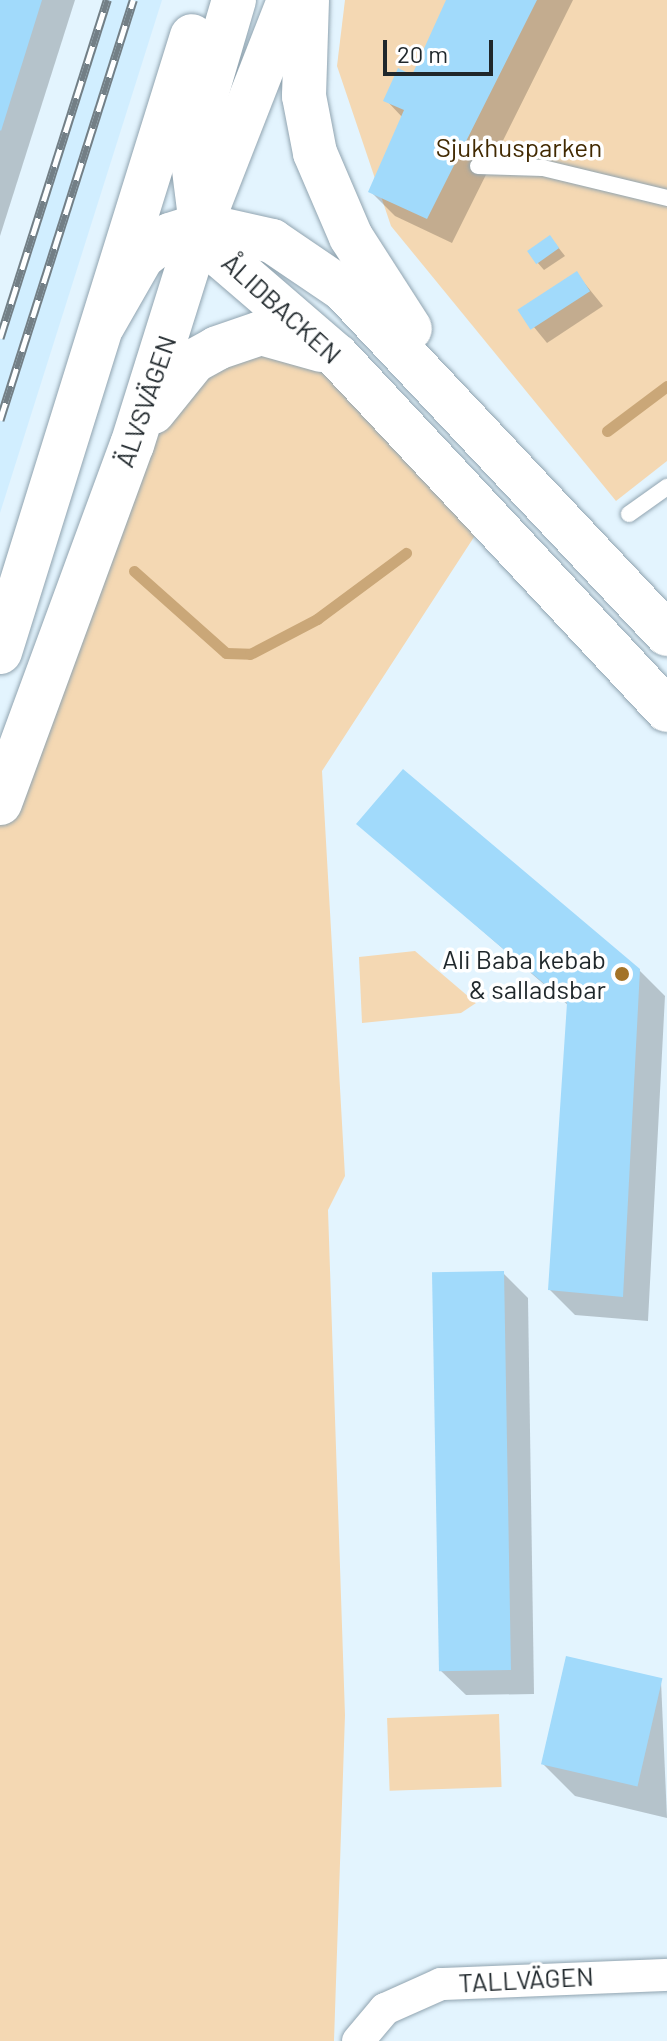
<!DOCTYPE html>
<html>
<head>
<meta charset="utf-8">
<style>
  body { margin:0 }
  #map { position:relative; width:667px; height:2041px; overflow:hidden; background:#e3f4fe; font-family:Barlow,sans-serif }
  div>[style] { position:absolute }
  [style*='--x'] { left:calc(var(--x)*1px); top:calc(var(--y)*1px); width:calc(var(--w)*1px); rotate:calc(var(--a)*1deg) }
  .built>* { inset:0; background:#d1eeff }
  .green>* { inset:0; background:#f4d8b3; transform-origin:0 0 }
  .shadow>* { inset:0; background:#0003 }
  .stream>* { height:11px; margin:-5.5px; padding:0 5.5px; transform-origin:5.5px; border-radius:5.5px; background:#caa778 }
  .building>* { inset:0; background:#a1dafb; transform-origin:0 0 }
  .roads { filter:drop-shadow(0 0 2px #91a4b0) drop-shadow(0 0 2px #91a4b0) }
  .service>* { height:16px; margin:-8px; padding:0 8px; transform-origin:8px; border-radius:8px; background:#fff }
  .minor>* { height:32px; margin:-16px; padding:0 16px; transform-origin:16px; border-radius:16px; background:#fff }
  .secondary>* { height:44px; margin:-22px; padding:0 22px; transform-origin:22px; border-radius:22px; background:#fff }
  .rail>* { height:9px; margin-top:-4.5px; transform-origin:0; background:repeating-linear-gradient(90deg,#fff 0 18px,#737f86 0 36px); box-sizing:border-box; border-block:2px solid #737f86 }
  .dots>* { width:22px; height:22px; translate:-50% -50%; box-sizing:border-box; border:4px solid #fff; border-radius:50% }
  span { translate:-50% -50%; white-space:nowrap; text-align:center; line-height:1.15; -webkit-text-stroke:7px #fff; paint-order:stroke }
  .park-label { font-size:26px; color:#422a02 }
  .street-label { font-size:26px; color:#1f272b }
  .poi-label { font-size:26px; color:#1f272b }
  .right { translate:-100% -50%; text-align:right }
  .scale { position:absolute; left:383px; top:40px; width:110px; height:36px; box-sizing:border-box; border:4px solid #1f272b; border-top:0; padding-left:10px; font-size:24px; line-height:28px; white-space:nowrap; color:#1f272b; -webkit-text-stroke:6px #fff; paint-order:stroke }
</style>
</head>
<body>
<div id="map">
  <div class="built">
    <div style="clip-path:polygon(104px 0,162px 0,0 513px,0 328px)"></div>
  </div>
  <div class="green">
    <div style="clip-path:polygon(345px 0,667px 0,667px 461px,616px 501px,391px 226px,337px 66px)"></div>
    <div style="clip-path:polygon(294px 337px,487px 517px,322px 771px,345px 1176px,328px 1210px,345px 1715px,334px 2041px,0 2041px,0 803px,168px 388px)"></div>
    <div style="clip-path:polygon(415px 951px,476px 1003px,461px 1013px,362px 1023px,359px 957px)"></div>
    <div style="left:499px;top:1714px;width:73px;height:112px;rotate:88deg"></div>
  </div>
  <div class="shadow">
    <div style="clip-path:polygon(0 0,75px 0,0 236px)"></div>
    <div style="clip-path:polygon(448px 0,573px 0,452px 243px,395px 216px,370px 191px,403px 118px,386px 100px,413px 78px)"></div>
    <div style="clip-path:polygon(550px 237px,565px 256px,544px 270px,537px 262px)"></div>
    <div style="clip-path:polygon(577px 274px,603px 306px,547px 343px,520px 310px)"></div>
    <div style="clip-path:polygon(359px 824px,639px 970px,665px 996px,648px 1321px,575px 1315px,550px 1290px,569px 1006px)"></div>
    <div style="clip-path:polygon(503px 1273px,528px 1298px,534px 1694px,466px 1695px,440px 1670px)"></div>
    <div style="clip-path:polygon(661px 1681px,667px 1818px,575px 1796px,543px 1764px)"></div>
  </div>
  <div class="stream">
    <div style="--x:607;--y:431;--w:75;--a:-36.9"></div>
    <div style="--x:134;--y:571;--w:123;--a:41.7"></div>
    <div style="--x:226;--y:653;--w:24;--a:2"></div>
    <div style="--x:250;--y:654;--w:76;--a:-27.6"></div>
    <div style="--x:317;--y:619;--w:111;--a:-36.6"></div>
  </div>
  <div class="building">
    <div style="clip-path:polygon(0 0,42px 0,1px 131px,0 130px)"></div>
    <div style="clip-path:polygon(446px 0,537px 0,427px 219px,368px 192px,404px 110px,383px 101px,398px 68px,412px 75px)"></div>
    <div style="left:550px;top:235px;width:16px;height:28px;rotate:55deg"></div>
    <div style="left:577px;top:271px;width:24px;height:71px;rotate:57deg"></div>
    <div style="clip-path:polygon(403px 769px,640px 969px,623px 1297px,548px 1290px,567px 1003px,356px 824px)"></div>
    <div style="left:504px;top:1271px;width:399px;height:72px;rotate:89deg"></div>
    <div style="left:566px;top:1656px;width:99px;height:111px;rotate:13deg"></div>
  </div>
  <div class="roads">
    <div class="service">
      <div style="--x:478;--y:166;--w:65;--a:1.8"></div>
      <div style="--x:543;--y:168;--w:128;--a:13.6"></div>
      <div style="--x:629;--y:514;--w:47;--a:-35.4"></div>
    </div>
    <div class="minor">
      <div style="--x:358;--y:2041;--w:42;--a:-49.8"></div>
      <div style="--x:385;--y:2009;--w:61;--a:-24.1"></div>
      <div style="--x:441;--y:1984;--w:226;--a:-2.3"></div>
    </div>
    <div class="secondary">
      <div style="--x:234;--y:0;--w:152;--a:106.4"></div>
      <div style="--x:191;--y:146;--w:80;--a:82.8"></div>
      <div style="--x:201;--y:225;--w:40;--a:56"></div>
      <div style="--x:223;--y:258;--w:150;--a:40.7"></div>
      <div style="--x:337;--y:356;--w:484;--a:47"></div>
      <div style="--x:307;--y:0;--w:96;--a:91.8"></div>
      <div style="--x:304;--y:96;--w:58;--a:79.1"></div>
      <div style="--x:315;--y:153;--w:91;--a:66.8"></div>
      <div style="--x:351;--y:237;--w:109;--a:57.3"></div>
      <div style="--x:103;--y:325;--w:78;--a:-60.2"></div>
      <div style="--x:142;--y:257;--w:36;--a:-38"></div>
      <div style="--x:170;--y:235;--w:33;--a:-18"></div>
      <div style="--x:201;--y:225;--w:73;--a:12.7"></div>
      <div style="--x:272;--y:241;--w:87;--a:34.2"></div>
      <div style="--x:344;--y:290;--w:472;--a:46.8"></div>
      <div style="--x:153;--y:412;--w:65;--a:-51.2"></div>
      <div style="--x:194;--y:361;--w:26;--a:-29"></div>
      <div style="--x:217;--y:348;--w:46;--a:-18.8"></div>
      <div style="--x:261;--y:333;--w:63;--a:15.6"></div>
      <div style="--x:0;--y:652;--w:645;--a:-72.69"></div>
      <div style="--x:0;--y:803;--w:382;--a:-69.8"></div>
      <div style="--x:132;--y:445;--w:231;--a:-72.6"></div>
      <div style="--x:201;--y:225;--w:242;--a:-68.6"></div>
    </div>
  </div>
  <div class="rail">
    <div style="--x:0;--y:338;--w:355;--a:-72.4"></div>
    <div style="--x:0;--y:420;--w:441;--a:-72.4"></div>
  </div>
  <div class="dots">
    <div style="left:622px;top:974px;background:#a37327"></div>
  </div>
  <div class="park-label">
    <span style="left:519px;top:147px">Sjukhusparken</span>
  </div>
  <div class="street-label">
    <span style="left:282px;top:308px;rotate:42deg">ÅLIDBACKEN</span>
    <span style="left:145px;top:401px;rotate:-71deg">ÄLVSVÄGEN</span>
    <span style="left:526px;top:1979px;rotate:-3deg">TALLVÄGEN</span>
  </div>
  <div class="poi-label">
    <span class="right" style="left:606px;top:974px">Ali Baba kebab<br>&amp; salladsbar</span>
  </div>
  <div class="scale">20 m</div>
</div>
</body>
</html>
